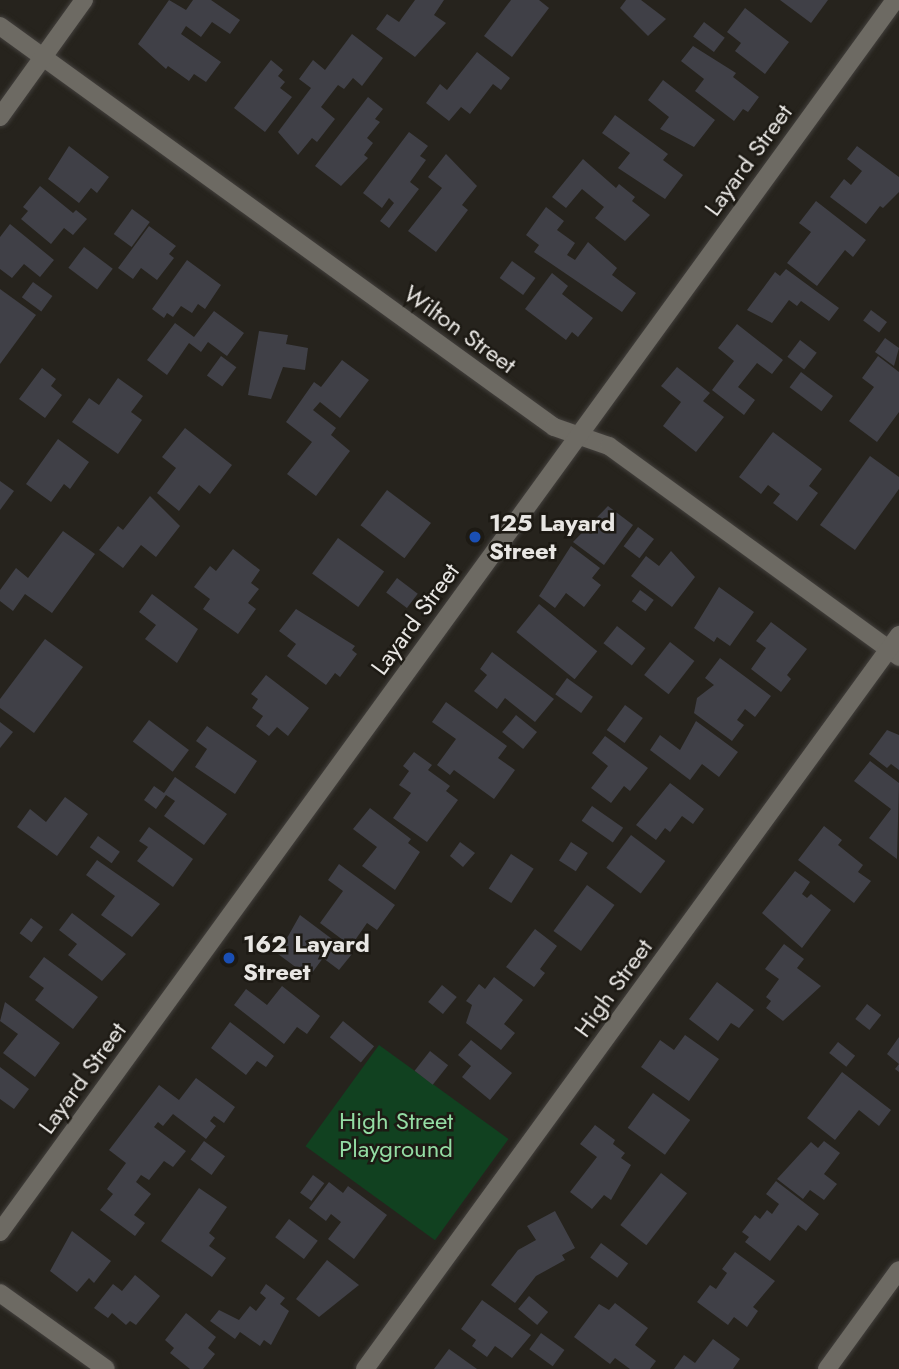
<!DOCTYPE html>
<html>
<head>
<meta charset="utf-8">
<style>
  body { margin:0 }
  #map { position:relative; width:899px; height:1369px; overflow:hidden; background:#26231d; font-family:Jost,sans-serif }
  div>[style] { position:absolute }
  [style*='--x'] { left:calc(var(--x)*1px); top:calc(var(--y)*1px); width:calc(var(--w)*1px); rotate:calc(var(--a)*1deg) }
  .green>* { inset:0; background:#114120; transform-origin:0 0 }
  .building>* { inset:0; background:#404047; transform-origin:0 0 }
  .roads { filter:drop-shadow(0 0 2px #43403d) drop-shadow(0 0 2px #43403d) }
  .street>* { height:18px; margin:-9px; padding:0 9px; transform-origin:9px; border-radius:9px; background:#6d6a63 }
  .secondary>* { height:18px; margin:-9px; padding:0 9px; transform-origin:9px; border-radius:9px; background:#6d6a63 }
  .dots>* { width:19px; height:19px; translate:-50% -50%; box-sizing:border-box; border:4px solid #1d1a14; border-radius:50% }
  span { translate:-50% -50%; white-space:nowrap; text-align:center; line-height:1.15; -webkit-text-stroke:5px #1d1a14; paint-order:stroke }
  .street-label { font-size:24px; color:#e8e6e3 }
  .poi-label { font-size:24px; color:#e8e6e3; font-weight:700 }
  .left { translate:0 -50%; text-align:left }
  .park-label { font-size:24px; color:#93dca3 }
</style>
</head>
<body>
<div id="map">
  <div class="green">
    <div style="left:379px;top:1045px;width:160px;height:125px;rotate:36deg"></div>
  </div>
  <div class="building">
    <div style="clip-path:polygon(169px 0,186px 10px,193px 0,211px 0,240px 20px,230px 34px,212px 22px,201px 37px,186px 26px,181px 34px,221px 62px,206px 82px,194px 74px,189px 81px,168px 66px,166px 69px,138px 44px)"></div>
    <div style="clip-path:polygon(415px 0,444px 0,434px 15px,446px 23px,415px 57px,376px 29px,387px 14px,399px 22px)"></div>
    <div style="clip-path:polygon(511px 0,539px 0,549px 8px,512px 57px,484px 36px)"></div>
    <div style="clip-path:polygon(626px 0,641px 0,666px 19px,648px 36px,620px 8px)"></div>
    <div style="clip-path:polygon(780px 0,828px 0,811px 23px)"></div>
    <div style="clip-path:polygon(745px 8px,789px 42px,765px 74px,735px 51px,741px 43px,727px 32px)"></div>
    <div style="left:704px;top:22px;width:26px;height:18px;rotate:37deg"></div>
    <div style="clip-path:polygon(352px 34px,383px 58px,362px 86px,353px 78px,344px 89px,338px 85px,321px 107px,335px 119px,317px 142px,312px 138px,298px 155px,278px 132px,311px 88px,299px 79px,313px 60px,325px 70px)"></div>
    <div style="clip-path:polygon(693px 46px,736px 73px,733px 77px,759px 97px,748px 112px,743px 109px,734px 121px,695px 91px,704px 79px,681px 61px)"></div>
    <div style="clip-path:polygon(477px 52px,510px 78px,501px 90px,493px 84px,470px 114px,461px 107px,449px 121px,426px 103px,440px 84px,447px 90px)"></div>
    <div style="clip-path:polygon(271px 60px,283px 70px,278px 76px,285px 82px,280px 88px,292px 97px,265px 132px,234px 108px)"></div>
    <div style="clip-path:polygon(663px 80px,715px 120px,694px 147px,660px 129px,669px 117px,648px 100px)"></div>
    <div style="clip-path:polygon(368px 97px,383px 109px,375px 119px,380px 122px,367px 138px,373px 143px,364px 155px,368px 158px,341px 186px,315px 166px)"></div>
    <div style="clip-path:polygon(615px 115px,668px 154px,663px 160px,683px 175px,665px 199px,618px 168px,630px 153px,602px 133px)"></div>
    <div style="clip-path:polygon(409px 132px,428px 146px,420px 156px,426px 160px,410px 182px,419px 189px,389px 228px,380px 221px,394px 203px,389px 198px,382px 208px,363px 193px)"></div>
    <div style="clip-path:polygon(69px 146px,109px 177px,97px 193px,91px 188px,79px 203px,48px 179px)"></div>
    <div style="clip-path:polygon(857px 146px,899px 177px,899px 192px,883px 208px,880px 206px,866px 224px,830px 197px,844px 179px,851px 185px,862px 171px,847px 159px)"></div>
    <div style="clip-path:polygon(446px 154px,477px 186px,462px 205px,468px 210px,436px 252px,408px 231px,442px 188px,428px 177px)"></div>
    <div style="clip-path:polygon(583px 159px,616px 188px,619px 184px,635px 197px,632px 201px,650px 215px,625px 241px,595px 218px,604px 207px,582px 189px,566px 208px,552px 197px)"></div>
    <div style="clip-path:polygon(40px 186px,73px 213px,76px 210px,87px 219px,73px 235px,64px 228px,51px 244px,21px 219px,28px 211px,23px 207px)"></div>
    <div style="clip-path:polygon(816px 201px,866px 240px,853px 257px,845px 250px,817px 286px,787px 263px,811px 232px,799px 223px)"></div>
    <div style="clip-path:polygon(546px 207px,564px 221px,557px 230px,575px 243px,567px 255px,575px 260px,588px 242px,617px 268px,612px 275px,636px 293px,622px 312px,534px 252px,539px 245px,526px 235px)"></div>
    <div style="left:132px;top:209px;width:22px;height:31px;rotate:36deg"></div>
    <div style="clip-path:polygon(10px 224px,54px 260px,40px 277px,24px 264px,12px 278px,0 269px,0 237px)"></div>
    <div style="clip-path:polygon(149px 226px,176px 246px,169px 254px,174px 258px,157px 280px,141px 268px,133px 279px,118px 268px)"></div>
    <div style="left:84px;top:247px;width:36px;height:26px;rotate:37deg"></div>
    <div style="clip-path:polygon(187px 260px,221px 285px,205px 309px,198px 304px,192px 313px,181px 306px,173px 317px,167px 313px,164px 318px,152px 309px)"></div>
    <div style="left:512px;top:261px;width:29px;height:21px;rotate:36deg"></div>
    <div style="clip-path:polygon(786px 269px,839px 308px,829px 321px,801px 301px,797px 306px,789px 300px,772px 323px,747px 310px,775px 272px,780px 276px)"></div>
    <div style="clip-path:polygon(552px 273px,568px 286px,562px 294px,593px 318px,578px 337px,572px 332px,566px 340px,525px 309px)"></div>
    <div style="left:33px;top:282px;width:24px;height:19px;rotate:36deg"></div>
    <div style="clip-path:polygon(0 289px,36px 315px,0 364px)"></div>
    <div style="left:871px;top:310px;width:20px;height:13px;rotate:37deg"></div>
    <div style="clip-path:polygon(214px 311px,244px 333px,227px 356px,208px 342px,201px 352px,189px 343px,167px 375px,147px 360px,175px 323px,194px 337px)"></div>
    <div style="clip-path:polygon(737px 324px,783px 360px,772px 374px,757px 363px,738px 387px,755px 400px,744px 415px,712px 390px,734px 361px,718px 348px)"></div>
    <div style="clip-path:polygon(259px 331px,288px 335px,286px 344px,308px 348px,305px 370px,283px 367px,271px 399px,248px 395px)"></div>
    <div style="clip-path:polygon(885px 338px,899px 348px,894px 366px,875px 352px)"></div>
    <div style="left:800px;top:340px;width:21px;height:21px;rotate:37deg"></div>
    <div style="left:221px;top:356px;width:19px;height:24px;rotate:36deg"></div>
    <div style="clip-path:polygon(878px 356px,899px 372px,899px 412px,877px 442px,849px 421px,874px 387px,862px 378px)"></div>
    <div style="clip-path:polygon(342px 360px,369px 380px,340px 418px,320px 402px,313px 410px,336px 428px,331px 435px,350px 451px,316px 496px,287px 474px,312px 442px,286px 422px,314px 382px,321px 387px)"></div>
    <div style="clip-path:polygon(677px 367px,710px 393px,703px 401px,724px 417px,696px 452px,663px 426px,681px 402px,661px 386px)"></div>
    <div style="clip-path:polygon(42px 368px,56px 379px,51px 386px,62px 395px,45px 418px,19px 399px)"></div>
    <div style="left:801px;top:372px;width:40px;height:19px;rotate:37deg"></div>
    <div style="clip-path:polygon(118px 378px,143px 396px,131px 412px,142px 420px,118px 454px,72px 422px,89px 398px,99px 405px)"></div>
    <div style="clip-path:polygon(185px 428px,232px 465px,210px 494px,199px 485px,179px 511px,157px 493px,176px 468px,162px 457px)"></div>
    <div style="clip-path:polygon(773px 432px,822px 469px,809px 486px,818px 493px,797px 521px,773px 503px,780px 494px,768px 485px,761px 494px,739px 477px)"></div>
    <div style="clip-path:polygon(58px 439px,89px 462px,70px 489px,64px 484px,51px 502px,26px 484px)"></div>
    <div style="clip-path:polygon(870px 456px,899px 477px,899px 489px,855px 550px,820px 525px)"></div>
    <div style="clip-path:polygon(0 481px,14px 491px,0 510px)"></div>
    <div style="left:387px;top:490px;width:55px;height:44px;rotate:37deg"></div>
    <div style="clip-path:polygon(150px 496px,180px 526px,156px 557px,141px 545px,123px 568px,99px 550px,118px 526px,123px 530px)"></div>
    <div style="clip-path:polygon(608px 506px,633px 525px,604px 565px,573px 542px)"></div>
    <div style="left:638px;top:527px;width:20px;height:24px;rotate:37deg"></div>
    <div style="clip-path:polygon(63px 531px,95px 554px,52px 613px,25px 594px,13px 611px,0 601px,0 590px,16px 568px,28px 578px)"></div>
    <div style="left:338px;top:538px;width:57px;height:44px;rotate:36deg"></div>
    <div style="clip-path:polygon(571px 546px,600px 568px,592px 578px,601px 585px,584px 607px,566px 593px,555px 608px,539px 596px)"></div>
    <div style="clip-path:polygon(233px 549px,260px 570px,251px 583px,259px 589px,248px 603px,256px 609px,238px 634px,203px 609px,210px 599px,194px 587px,210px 566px,216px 571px)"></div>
    <div style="clip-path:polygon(671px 551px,695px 577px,672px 607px,631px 576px,646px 556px,659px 566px)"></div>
    <div style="left:397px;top:578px;width:26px;height:18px;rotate:37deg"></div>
    <div style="clip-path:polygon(719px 587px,754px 612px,730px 646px,717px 637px,714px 642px,694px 628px)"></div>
    <div style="left:640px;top:590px;width:17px;height:14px;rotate:36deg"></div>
    <div style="clip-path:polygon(152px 594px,198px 629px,177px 663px,145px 639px,156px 625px,139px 612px)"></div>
    <div style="left:539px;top:604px;width:75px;height:36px;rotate:39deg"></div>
    <div style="clip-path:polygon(296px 609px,355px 646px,352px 650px,357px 654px,340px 677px,335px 673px,326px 685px,287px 656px,296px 644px,279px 631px)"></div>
    <div style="clip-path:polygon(771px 622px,807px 649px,787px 675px,791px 679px,781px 692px,751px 669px,766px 648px,756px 641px)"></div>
    <div style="left:617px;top:626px;width:36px;height:22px;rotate:38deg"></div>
    <div style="clip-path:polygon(45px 639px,83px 667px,34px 733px,0 708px,0 699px)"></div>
    <div style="left:670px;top:642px;width:31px;height:42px;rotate:38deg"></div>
    <div style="clip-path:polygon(492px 652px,554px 699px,535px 722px,505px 698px,497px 709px,474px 691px,487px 675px,480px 669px)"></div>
    <div style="clip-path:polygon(720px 658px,771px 696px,755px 717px,745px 709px,737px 720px,744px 725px,732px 741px,694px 713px,697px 698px,714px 685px,705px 678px)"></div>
    <div style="clip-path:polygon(266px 675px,309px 708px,288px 736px,277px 727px,269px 736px,256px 726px,263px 716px,252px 708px,258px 699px,251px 694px)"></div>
    <div style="left:567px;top:678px;width:32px;height:20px;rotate:36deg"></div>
    <div style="clip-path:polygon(446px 702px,507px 746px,498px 758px,515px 770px,494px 799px,454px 770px,450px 775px,437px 765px,456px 739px,432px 722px)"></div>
    <div style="left:625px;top:705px;width:22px;height:31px;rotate:36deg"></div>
    <div style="left:516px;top:715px;width:27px;height:22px;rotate:39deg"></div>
    <div style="left:149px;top:720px;width:50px;height:27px;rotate:37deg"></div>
    <div style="clip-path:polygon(696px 721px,738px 752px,719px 777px,702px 764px,690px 780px,650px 750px,660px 735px,680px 750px)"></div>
    <div style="clip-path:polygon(0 722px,13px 732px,0 748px)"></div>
    <div style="clip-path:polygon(207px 726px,257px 761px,235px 794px,195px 767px,207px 749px,196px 741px)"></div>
    <div style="clip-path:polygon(887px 730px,899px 735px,899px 770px,891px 764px,887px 768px,869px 754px)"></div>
    <div style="clip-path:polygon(605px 736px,648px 768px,630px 791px,624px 786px,611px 803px,591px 788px,608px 766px,592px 753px)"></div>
    <div style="clip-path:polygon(414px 752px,432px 765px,428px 770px,450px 786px,446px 791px,458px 800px,427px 842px,393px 818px,411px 793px,399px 785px,409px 771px,403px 766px)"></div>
    <div style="clip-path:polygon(870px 761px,899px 783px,897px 859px,869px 838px,891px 809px,854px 781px)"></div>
    <div style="clip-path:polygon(175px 777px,227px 814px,204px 845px,164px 816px,175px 801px,166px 795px,156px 809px,144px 800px,154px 786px,164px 793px)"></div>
    <div style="clip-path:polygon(670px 783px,704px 809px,693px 824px,682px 816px,670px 832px,665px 828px,656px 840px,636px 825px)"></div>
    <div style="clip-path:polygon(65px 797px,88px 814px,57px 856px,17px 827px,30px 809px,46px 822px)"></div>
    <div style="left:592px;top:806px;width:38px;height:18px;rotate:35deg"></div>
    <div style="clip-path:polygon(370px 808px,411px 839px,408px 843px,420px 852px,395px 890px,362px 866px,377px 847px,353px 829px)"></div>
    <div style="clip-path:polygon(824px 826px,842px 840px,838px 845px,863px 865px,858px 872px,871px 881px,854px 903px,798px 860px)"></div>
    <div style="clip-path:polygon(149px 827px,193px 859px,173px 887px,137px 861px,148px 847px,139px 841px)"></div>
    <div style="left:631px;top:835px;width:43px;height:41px;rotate:37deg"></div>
    <div style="left:98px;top:836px;width:27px;height:14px;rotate:36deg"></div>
    <div style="clip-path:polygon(460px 842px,475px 853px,463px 867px,450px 856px)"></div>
    <div style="left:571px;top:842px;width:20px;height:22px;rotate:33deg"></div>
    <div style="left:511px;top:854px;width:27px;height:41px;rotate:33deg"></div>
    <div style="clip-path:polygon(97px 860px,160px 904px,132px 937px,101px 915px,115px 896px,86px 875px)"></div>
    <div style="clip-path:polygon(339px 864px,395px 905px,377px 930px,367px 923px,351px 946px,320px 923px,343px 891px,328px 880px)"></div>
    <div style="clip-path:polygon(795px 871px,810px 882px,802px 894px,807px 898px,811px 894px,831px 910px,802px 948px,762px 913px)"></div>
    <div style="left:587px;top:885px;width:34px;height:57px;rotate:36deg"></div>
    <div style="clip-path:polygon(72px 913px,126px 954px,102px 981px,68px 955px,77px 944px,59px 930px)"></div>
    <div style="clip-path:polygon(300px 915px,352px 954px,339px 970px,323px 958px,309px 977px,278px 954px)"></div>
    <div style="left:31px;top:918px;width:15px;height:19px;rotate:37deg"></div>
    <div style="clip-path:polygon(535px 929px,557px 946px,540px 969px,545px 973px,534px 987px,506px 967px)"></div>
    <div style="clip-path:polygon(784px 944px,804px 959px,797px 968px,821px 986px,783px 1021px,766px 1008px,771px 1001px,766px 997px,779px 979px,765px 969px)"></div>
    <div style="clip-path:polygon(44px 957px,98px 997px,73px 1029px,35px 1000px,44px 988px,29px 977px)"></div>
    <div style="clip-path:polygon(494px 977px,523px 1000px,504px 1024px,515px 1033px,501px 1050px,466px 1023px,472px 1005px,466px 1001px,479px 984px,485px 989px)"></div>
    <div style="clip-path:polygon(717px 982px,754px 1010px,739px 1028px,731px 1023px,718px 1041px,689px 1019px)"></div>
    <div style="left:442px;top:985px;width:19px;height:22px;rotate:39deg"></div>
    <div style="clip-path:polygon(282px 986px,320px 1016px,307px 1034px,297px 1027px,284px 1044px,234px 1005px,246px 989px,267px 1005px)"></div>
    <div style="clip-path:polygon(5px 1002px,60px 1043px,35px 1077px,3px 1053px,18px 1034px,0 1021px)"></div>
    <div style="left:867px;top:1004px;width:18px;height:19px;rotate:38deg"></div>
    <div style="left:343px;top:1021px;width:40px;height:21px;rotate:39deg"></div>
    <div style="clip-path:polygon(230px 1022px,274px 1056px,266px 1067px,257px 1061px,246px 1075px,211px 1048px)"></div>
    <div style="clip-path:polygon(685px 1035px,719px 1059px,689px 1101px,641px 1067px,660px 1040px,674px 1050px)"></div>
    <div style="clip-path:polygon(899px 1037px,899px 1072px,895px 1069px,899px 1064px,887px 1054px)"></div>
    <div style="clip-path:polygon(471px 1040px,512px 1073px,490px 1100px,462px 1077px,471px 1066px,458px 1055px)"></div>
    <div style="left:838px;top:1042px;width:22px;height:14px;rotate:39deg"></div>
    <div style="left:430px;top:1051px;width:23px;height:25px;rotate:38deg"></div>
    <div style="clip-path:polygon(0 1067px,29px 1089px,14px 1109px,0 1099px)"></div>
    <div style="clip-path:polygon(842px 1072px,891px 1110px,879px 1126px,859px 1110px,835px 1140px,807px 1118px)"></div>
    <div style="clip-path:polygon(196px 1078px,235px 1107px,224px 1123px,214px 1116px,210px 1121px,216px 1126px,206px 1139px,173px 1114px,163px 1126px,158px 1122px,154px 1127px,186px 1151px,173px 1167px,164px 1161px,149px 1180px,141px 1175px,136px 1182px,151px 1194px,134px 1215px,145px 1223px,135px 1236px,100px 1210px,113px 1194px,107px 1189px,126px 1163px,109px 1150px,159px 1085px,179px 1100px)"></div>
    <div style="left:653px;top:1093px;width:46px;height:43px;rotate:36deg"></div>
    <div style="clip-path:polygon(595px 1125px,615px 1140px,613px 1144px,625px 1153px,621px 1158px,631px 1165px,611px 1200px,604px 1195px,592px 1209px,570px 1192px,597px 1157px,580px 1144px)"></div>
    <div style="left:204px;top:1141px;width:26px;height:23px;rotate:36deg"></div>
    <div style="clip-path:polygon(824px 1141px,840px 1153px,824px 1174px,837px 1184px,824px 1200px,810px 1190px,803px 1199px,777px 1179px,811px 1142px,818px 1148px)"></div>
    <div style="left:661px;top:1173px;width:33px;height:66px;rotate:38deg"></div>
    <div style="left:313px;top:1175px;width:14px;height:22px;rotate:36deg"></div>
    <div style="clip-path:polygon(776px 1181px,819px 1214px,806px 1231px,798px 1225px,770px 1261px,745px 1242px,749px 1237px,742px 1232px,755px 1215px,760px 1219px,767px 1210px,772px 1214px,779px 1204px,766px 1194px)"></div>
    <div style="clip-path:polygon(329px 1182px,343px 1193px,348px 1186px,387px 1215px,354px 1259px,328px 1239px,341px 1222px,331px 1214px,326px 1221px,309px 1208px)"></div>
    <div style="clip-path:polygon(199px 1188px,227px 1207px,209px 1233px,215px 1238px,209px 1246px,226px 1258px,212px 1277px,161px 1241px)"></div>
    <div style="clip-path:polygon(555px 1211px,575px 1248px,562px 1255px,565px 1260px,536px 1276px,515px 1303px,491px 1285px,518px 1250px,536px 1240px,527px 1226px)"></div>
    <div style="left:289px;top:1219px;width:36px;height:23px;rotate:37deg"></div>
    <div style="clip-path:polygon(72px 1231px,111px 1261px,94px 1283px,89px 1278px,77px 1292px,50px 1271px)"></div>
    <div style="left:601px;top:1243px;width:34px;height:18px;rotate:37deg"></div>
    <div style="clip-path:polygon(735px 1252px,775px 1281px,753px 1307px,758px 1311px,747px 1327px,734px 1317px,728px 1325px,697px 1302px,710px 1285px,716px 1289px,727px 1273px,722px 1269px)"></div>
    <div style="clip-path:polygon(327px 1260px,359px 1285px,319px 1317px,296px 1299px)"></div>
    <div style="clip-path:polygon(135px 1275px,160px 1296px,136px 1325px,130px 1321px,126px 1325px,112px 1313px,108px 1318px,94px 1308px,113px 1284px,122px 1291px)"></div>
    <div style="clip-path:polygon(266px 1284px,285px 1298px,280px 1304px,289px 1311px,271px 1345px,264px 1340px,260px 1346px,240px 1332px,235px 1339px,210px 1321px,219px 1310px,239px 1320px,250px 1306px,256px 1311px,266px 1298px,260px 1293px)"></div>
    <div style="left:529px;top:1296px;width:25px;height:17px;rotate:40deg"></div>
    <div style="clip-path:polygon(482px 1300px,531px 1335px,512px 1358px,495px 1346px,487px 1357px,472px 1346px,476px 1340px,461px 1329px)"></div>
    <div style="clip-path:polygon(615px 1303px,648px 1328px,635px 1345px,656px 1361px,650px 1369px,630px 1369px,615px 1358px,610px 1364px,574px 1337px,599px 1304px,609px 1310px)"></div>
    <div style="clip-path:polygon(186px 1313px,216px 1337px,208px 1348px,215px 1354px,203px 1369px,190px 1369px,170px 1353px,174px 1348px,165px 1340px)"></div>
    <div style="left:541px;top:1333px;width:29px;height:20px;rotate:36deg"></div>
    <div style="clip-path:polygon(713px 1339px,740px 1359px,733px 1369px,674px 1369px,684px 1355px,695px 1363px)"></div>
    <div style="clip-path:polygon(449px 1349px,477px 1369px,434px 1369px)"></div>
  </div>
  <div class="roads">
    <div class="street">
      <div style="--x:0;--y:26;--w:684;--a:35.9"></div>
      <div style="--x:554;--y:427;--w:58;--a:19.1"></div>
      <div style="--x:609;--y:446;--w:359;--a:36"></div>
      <div style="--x:0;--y:117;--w:144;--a:-54.3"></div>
      <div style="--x:0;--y:1293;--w:130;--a:35.6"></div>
      <div style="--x:365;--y:1369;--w:908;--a:-53.96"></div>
      <div style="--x:827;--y:1369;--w:122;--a:-54"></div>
    </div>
    <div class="secondary">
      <div style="--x:0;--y:1232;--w:1523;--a:-54"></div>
    </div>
  </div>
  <div class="dots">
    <div style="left:475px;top:537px;background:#1a4fb4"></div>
    <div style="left:229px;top:958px;background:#1a4fb4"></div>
  </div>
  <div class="street-label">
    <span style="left:748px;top:160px;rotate:-54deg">Layard Street</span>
    <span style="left:460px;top:329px;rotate:36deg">Wilton Street</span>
    <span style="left:415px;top:619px;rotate:-54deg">Layard Street</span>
    <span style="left:613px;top:988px;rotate:-54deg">High Street</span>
    <span style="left:82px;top:1078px;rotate:-54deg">Layard Street</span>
  </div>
  <div class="poi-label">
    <span class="left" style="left:489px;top:537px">125 Layard<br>Street</span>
    <span class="left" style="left:243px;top:958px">162 Layard<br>Street</span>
  </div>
  <div class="park-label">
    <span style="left:396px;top:1135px">High Street<br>Playground</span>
  </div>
</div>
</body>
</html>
